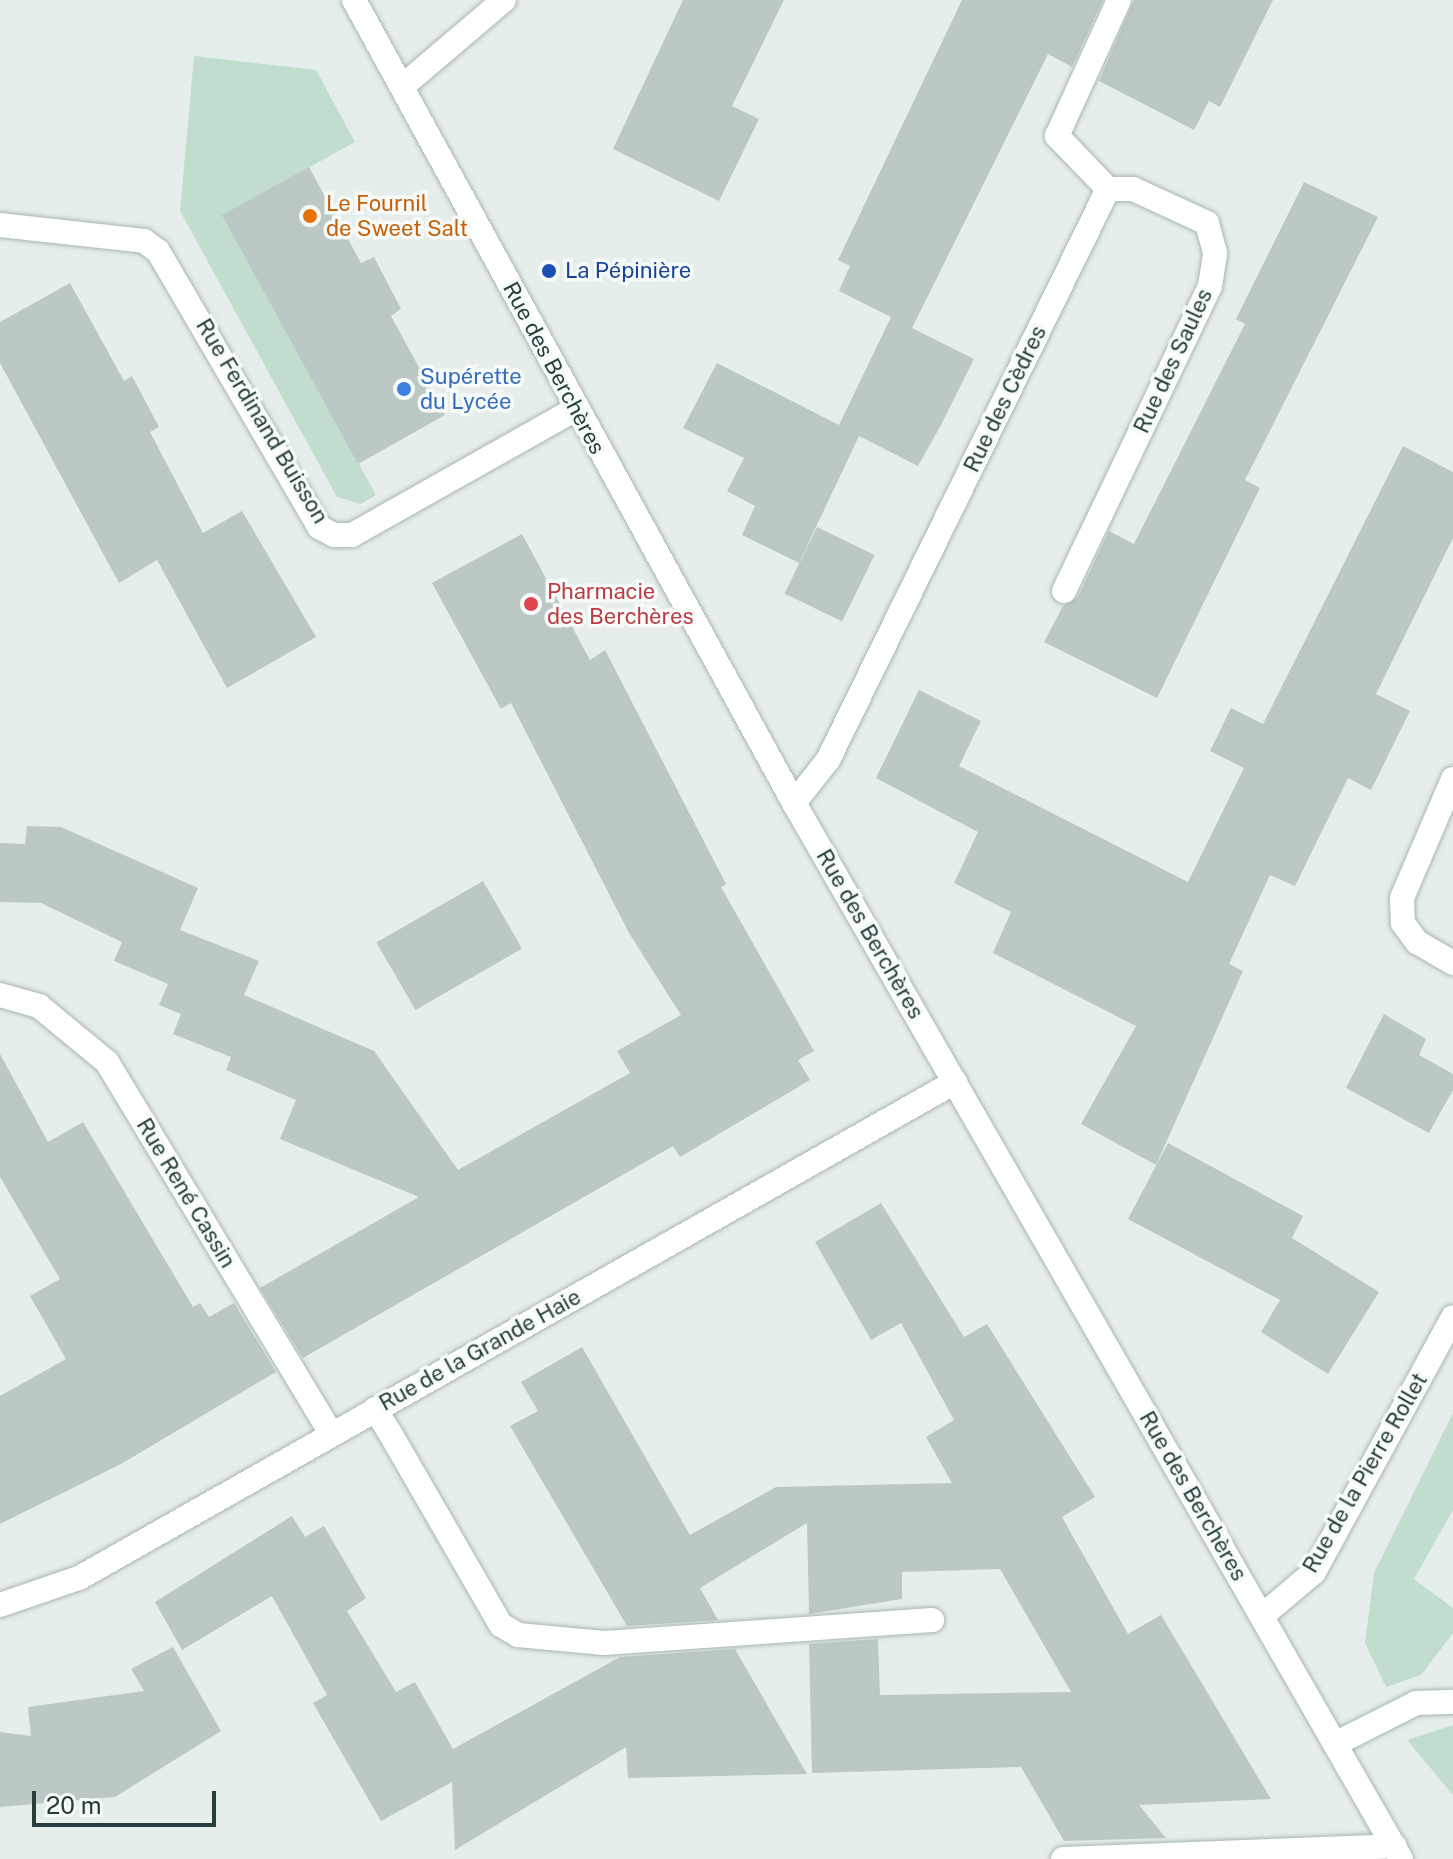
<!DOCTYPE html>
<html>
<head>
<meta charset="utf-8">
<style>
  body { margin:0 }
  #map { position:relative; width:1453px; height:1859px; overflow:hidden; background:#e6eeeb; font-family:"Public Sans",sans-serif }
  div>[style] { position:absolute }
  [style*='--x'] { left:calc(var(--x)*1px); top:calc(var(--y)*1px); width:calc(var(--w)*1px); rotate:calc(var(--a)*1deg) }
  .green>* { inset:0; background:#c0ddcd }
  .building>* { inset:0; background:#bbc8c5; transform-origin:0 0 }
  .roads { filter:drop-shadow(0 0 2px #a9b6b3) drop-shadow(0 0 2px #a9b6b3) }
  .lane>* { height:24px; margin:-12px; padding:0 12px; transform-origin:12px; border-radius:12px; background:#fff }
  .street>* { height:24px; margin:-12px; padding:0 12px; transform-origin:12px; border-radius:12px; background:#fff }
  .secondary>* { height:24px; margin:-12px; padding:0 12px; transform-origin:12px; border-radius:12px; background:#fff }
  .dots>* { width:22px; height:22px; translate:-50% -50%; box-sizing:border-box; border:4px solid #f6faf9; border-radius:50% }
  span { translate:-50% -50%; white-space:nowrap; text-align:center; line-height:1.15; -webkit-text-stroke:7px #f6faf9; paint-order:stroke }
  .food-label { font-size:22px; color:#c56008 }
  .left { translate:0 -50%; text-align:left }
  .transit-label { font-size:22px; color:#164399 }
  .street-label { font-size:22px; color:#263f3c }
  .shop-label { font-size:22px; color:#366cbe }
  .health-label { font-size:22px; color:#be3a42 }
  .scale { position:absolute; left:32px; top:1791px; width:184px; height:36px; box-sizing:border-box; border:4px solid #263f3c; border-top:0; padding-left:10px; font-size:24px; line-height:28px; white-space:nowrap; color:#263f3c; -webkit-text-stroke:6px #f6faf9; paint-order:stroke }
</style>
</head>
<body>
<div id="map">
  <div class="green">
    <div style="clip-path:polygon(194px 56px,316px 70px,355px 142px,223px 215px,376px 495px,361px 504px,337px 497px,180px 211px)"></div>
    <div style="clip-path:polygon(1453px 1413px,1453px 1510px,1414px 1579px,1453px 1608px,1453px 1633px,1421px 1675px,1386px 1687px,1365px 1643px,1374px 1573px)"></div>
    <div style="clip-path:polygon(1453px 1725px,1453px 1795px,1407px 1740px)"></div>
  </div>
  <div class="building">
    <div style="clip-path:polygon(683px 0,784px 0,732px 106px,759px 119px,719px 201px,613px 149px)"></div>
    <div style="clip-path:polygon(962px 0,1103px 0,1072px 67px,1048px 54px,912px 328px,974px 359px,941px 425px,918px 466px,859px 436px,799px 563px,742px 535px,755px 506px,727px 491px,744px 458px,683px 428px,717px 363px,839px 425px,891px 317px,839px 291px,850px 266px,838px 260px)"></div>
    <div style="clip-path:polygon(1134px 0,1273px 0,1220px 107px,1209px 101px,1194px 130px,1099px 81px)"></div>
    <div style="clip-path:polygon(309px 167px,361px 263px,374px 257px,401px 309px,391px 316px,445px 415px,358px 464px,222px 215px)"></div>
    <div style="clip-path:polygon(1304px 182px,1378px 217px,1245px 480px,1260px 488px,1157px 698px,1044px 642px,1063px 606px,1078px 597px,1109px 531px,1134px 544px,1245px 324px,1236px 319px)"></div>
    <div style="clip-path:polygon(70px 283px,124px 381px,132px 376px,159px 427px,150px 432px,203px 533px,242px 511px,316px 637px,227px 688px,157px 560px,119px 583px,0 363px,0 322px)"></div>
    <div style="clip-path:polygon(1403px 446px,1453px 472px,1453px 538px,1376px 694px,1410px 711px,1371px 790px,1348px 778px,1295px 886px,1270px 875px,1229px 964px,1243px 971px,1156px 1165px,1081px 1124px,1136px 1026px,993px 953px,1011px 912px,954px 883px,978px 832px,876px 778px,919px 690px,981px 721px,959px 766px,1188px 882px,1244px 768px,1210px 751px,1231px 708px,1263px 724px)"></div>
    <div style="left:817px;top:527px;width:64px;height:74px;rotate:26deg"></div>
    <div style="clip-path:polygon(522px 534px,590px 660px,605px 650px,726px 884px,721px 887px,814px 1051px,798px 1060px,810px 1080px,680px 1157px,673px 1146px,303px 1358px,260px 1288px,419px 1197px,280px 1139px,296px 1100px,226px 1070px,231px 1057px,173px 1034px,181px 1014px,159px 1005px,168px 984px,114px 961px,122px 942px,41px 903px,0 902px,0 843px,25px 844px,27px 826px,61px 827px,198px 888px,180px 930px,259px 961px,244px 995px,374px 1051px,458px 1170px,630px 1073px,617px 1051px,681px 1015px,629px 933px,511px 703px,501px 709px,432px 583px)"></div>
    <div style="left:483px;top:881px;width:78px;height:123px;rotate:60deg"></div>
    <div style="clip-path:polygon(1384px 1014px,1426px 1039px,1419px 1055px,1453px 1074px,1453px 1090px,1429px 1133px,1346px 1088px)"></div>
    <div style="clip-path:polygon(0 1054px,48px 1142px,83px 1122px,193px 1307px,200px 1303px,209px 1317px,234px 1303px,276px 1372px,121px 1464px,0 1524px,0 1396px,66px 1359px,30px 1296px,60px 1279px,0 1177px)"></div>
    <div style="clip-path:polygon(1168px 1143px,1303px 1216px,1292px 1238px,1379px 1292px,1328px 1374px,1261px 1332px,1280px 1300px,1128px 1219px)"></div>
    <div style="clip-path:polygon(881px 1203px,964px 1337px,987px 1324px,1095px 1497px,1062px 1517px,1128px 1634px,1161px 1615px,1271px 1799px,1139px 1805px,1166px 1838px,1064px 1841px,1021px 1767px,812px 1773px,809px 1644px,878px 1639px,880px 1695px,1071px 1692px,1000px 1569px,902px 1572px,902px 1599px,809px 1614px,807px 1523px,700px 1588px,718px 1620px,627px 1626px,510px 1426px,538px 1411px,521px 1382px,582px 1347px,690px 1535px,776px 1487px,952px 1483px,926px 1437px,954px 1420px,901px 1323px,871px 1340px,815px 1242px)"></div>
    <div style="clip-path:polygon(292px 1516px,305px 1537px,324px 1526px,366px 1598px,347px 1611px,396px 1692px,415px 1682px,453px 1749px,620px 1657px,735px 1649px,807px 1774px,628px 1778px,626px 1747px,455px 1850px,452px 1782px,381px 1821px,313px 1703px,327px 1695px,272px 1596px,182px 1650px,155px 1602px)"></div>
    <div style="clip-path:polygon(173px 1647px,221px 1731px,115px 1797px,0 1807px,0 1732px,31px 1736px,28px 1707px,144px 1691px,131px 1669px)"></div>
  </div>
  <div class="roads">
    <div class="lane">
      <div style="--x:390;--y:1433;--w:222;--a:60"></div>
      <div style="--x:501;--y:1625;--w:20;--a:30"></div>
      <div style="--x:518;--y:1635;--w:86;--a:5.3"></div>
      <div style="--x:604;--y:1643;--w:329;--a:-4"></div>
      <div style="--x:1335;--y:1744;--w:91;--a:-26.8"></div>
      <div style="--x:1416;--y:1703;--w:37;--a:-2"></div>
    </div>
    <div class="street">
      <div style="--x:404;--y:85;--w:131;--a:-40.4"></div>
      <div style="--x:0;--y:225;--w:145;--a:6.3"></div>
      <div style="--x:144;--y:241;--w:17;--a:36"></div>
      <div style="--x:158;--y:251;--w:320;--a:59.7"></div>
      <div style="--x:319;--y:527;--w:17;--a:28"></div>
      <div style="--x:334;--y:535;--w:18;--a:0"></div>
      <div style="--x:352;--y:535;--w:257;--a:-29.4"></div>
      <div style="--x:1064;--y:591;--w:338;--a:-64.4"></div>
      <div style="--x:1210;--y:286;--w:33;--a:-81"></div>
      <div style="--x:1215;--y:253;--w:31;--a:-105"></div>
      <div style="--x:1207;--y:223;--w:81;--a:-155.3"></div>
      <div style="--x:1133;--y:189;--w:25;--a:180"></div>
      <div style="--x:1453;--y:779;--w:129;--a:113.2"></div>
      <div style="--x:1402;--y:898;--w:25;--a:88"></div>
      <div style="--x:1403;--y:923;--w:24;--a:54"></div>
      <div style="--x:1417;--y:942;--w:42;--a:30.3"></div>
      <div style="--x:794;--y:803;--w:55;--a:-51.7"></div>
      <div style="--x:828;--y:760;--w:636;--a:-63.88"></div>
      <div style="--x:1108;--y:189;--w:74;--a:-133.9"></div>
      <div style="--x:1057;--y:136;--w:149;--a:-65.5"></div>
      <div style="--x:0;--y:995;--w:41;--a:15.8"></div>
      <div style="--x:39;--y:1006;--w:88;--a:39.5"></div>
      <div style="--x:107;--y:1062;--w:434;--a:58.9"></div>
      <div style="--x:375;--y:1409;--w:28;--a:58"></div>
      <div style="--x:0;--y:1605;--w:83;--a:-18.9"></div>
      <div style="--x:79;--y:1578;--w:1007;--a:-29.52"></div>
      <div style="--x:1063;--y:1859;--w:332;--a:-2.2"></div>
    </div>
    <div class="secondary">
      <div style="--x:354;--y:0;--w:916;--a:61.28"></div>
      <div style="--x:794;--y:803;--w:1218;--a:60.11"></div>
      <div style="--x:1262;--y:1616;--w:68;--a:-40.2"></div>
      <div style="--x:1314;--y:1572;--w:290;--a:-61.4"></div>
    </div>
  </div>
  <div class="dots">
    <div style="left:310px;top:216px;background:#e8710a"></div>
    <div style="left:549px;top:271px;background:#1a4fb4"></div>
    <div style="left:404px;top:389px;background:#3f7fe0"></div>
    <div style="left:531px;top:604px;background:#e0444e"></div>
  </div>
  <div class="food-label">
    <span class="left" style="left:326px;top:216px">Le Fournil<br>de Sweet Salt</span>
  </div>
  <div class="transit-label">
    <span class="left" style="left:565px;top:271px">La Pépinière</span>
  </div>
  <div class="street-label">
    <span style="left:1173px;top:361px;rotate:-65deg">Rue des Saules</span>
    <span style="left:554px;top:368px;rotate:62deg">Rue des Berchères</span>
    <span style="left:1005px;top:399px;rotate:-64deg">Rue des Cèdres</span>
    <span style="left:262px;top:421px;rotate:59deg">Rue Ferdinand Buisson</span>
    <span style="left:870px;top:934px;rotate:60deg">Rue des Berchères</span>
    <span style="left:186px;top:1193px;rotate:59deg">Rue René Cassin</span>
    <span style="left:480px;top:1350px;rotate:-29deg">Rue de la Grande Haie</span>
    <span style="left:1365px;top:1473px;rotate:-60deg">Rue de la Pierre Rollet</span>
    <span style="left:1193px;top:1496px;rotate:60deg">Rue des Berchères</span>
  </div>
  <div class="shop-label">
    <span class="left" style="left:420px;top:389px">Supérette<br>du Lycée</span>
  </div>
  <div class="health-label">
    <span class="left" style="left:547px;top:604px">Pharmacie<br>des Berchères</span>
  </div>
  <div class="scale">20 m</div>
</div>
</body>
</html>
